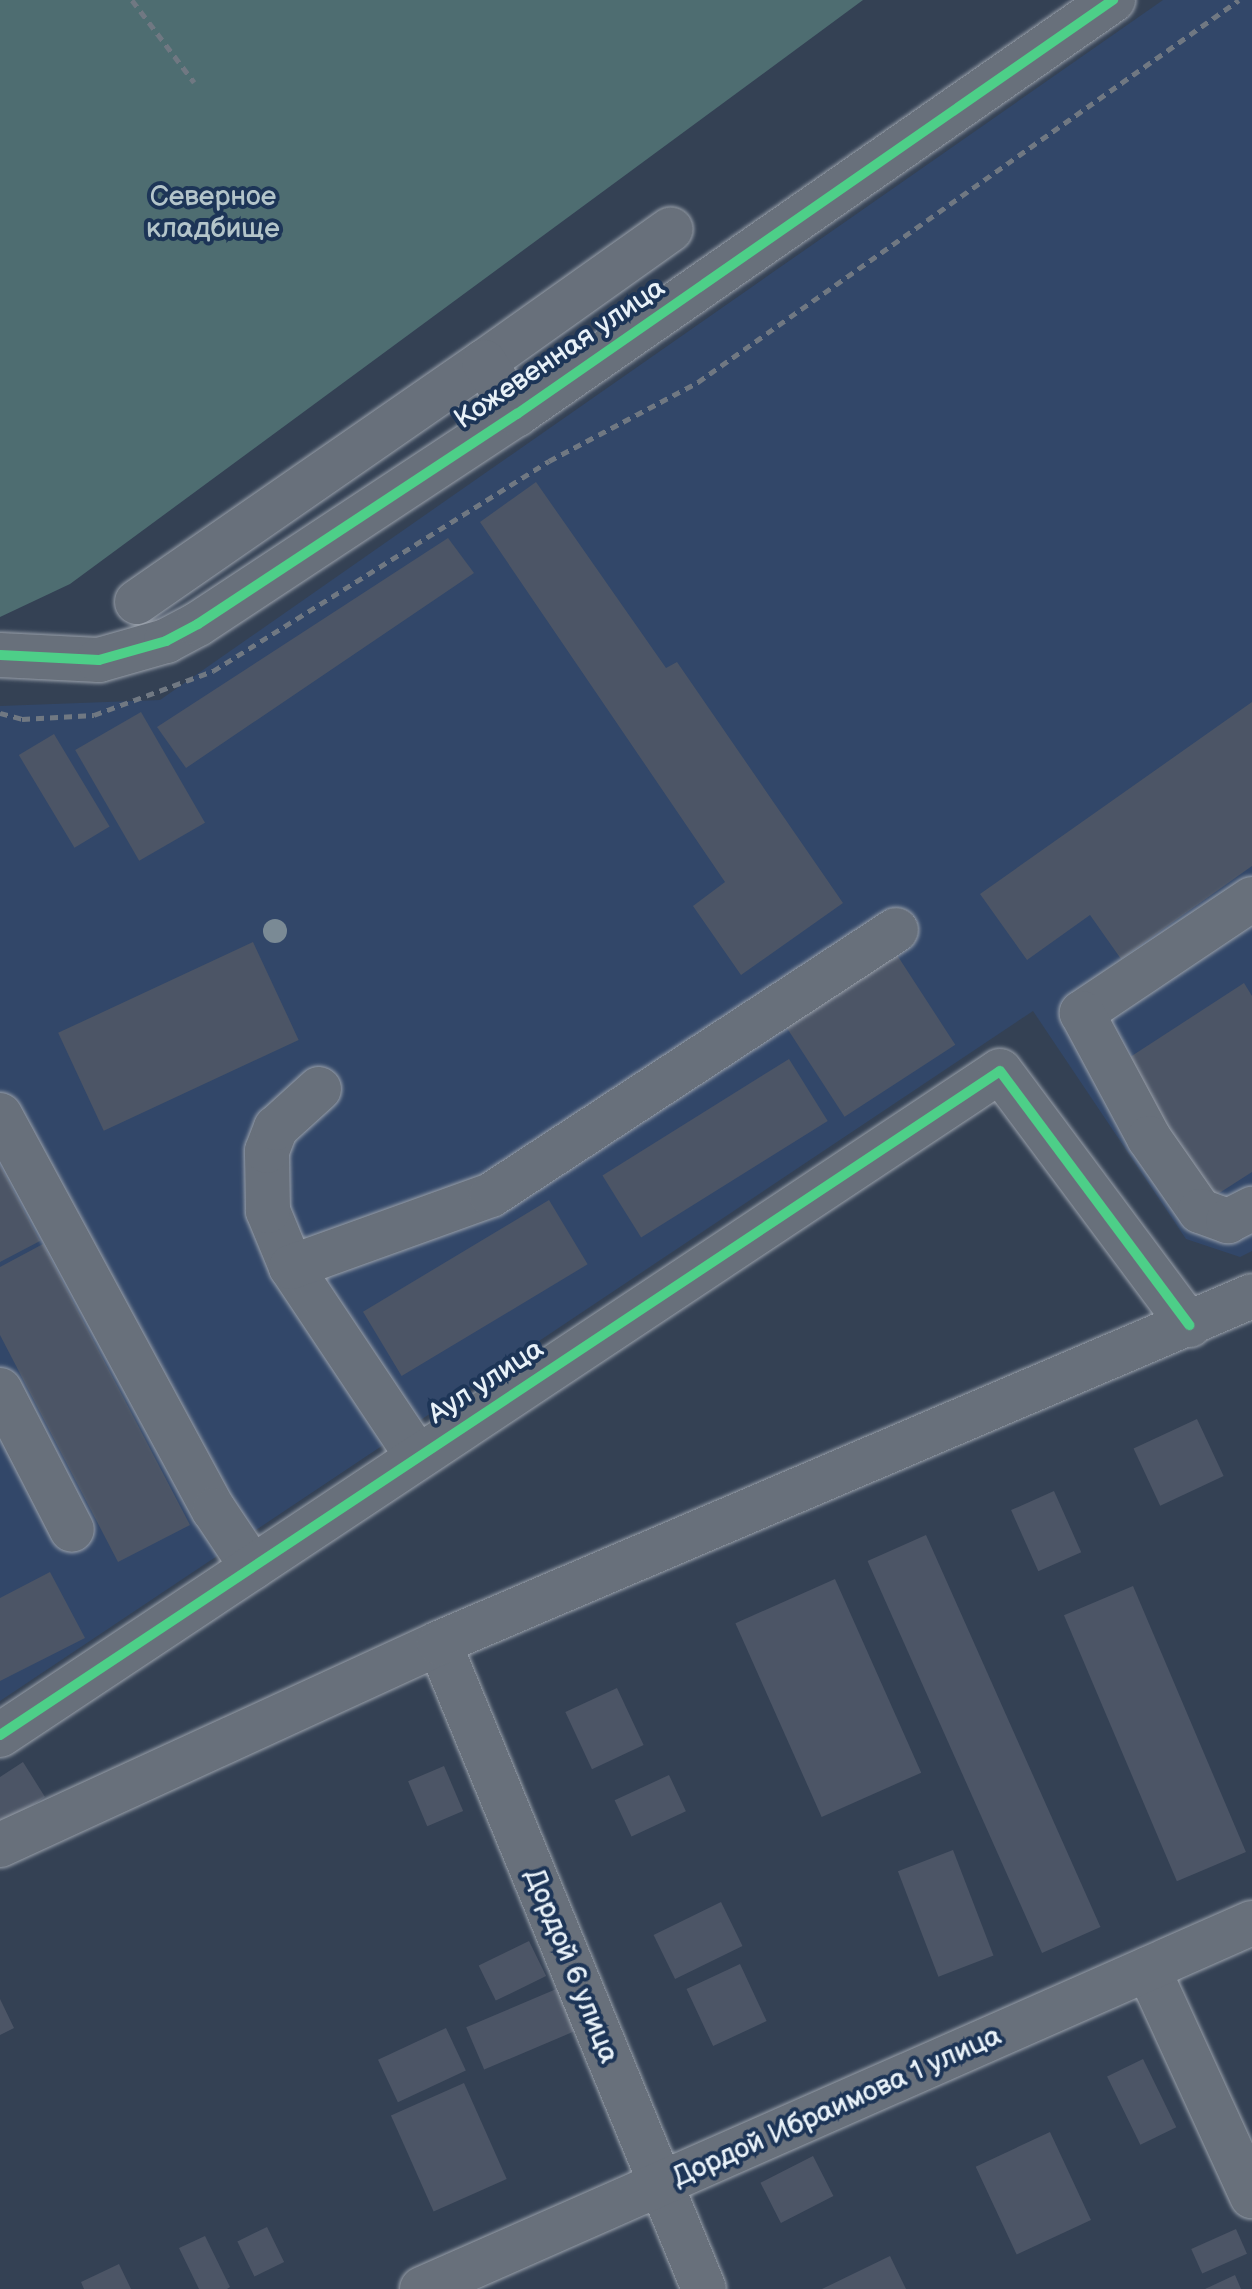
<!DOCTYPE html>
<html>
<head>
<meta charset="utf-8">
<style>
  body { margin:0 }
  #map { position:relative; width:1252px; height:2289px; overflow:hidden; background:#344154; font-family:"Balsamiq Sans",sans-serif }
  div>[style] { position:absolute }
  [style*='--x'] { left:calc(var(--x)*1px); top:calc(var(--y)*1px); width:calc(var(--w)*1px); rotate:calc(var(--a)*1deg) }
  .built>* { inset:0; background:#324769 }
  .green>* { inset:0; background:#4e6d71 }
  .building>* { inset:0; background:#4c5566; transform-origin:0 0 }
  .path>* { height:5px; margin-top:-2.5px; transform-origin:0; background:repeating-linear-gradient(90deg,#707882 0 8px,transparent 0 14px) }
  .roads { filter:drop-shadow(0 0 2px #9aa1ab) drop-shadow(0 0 2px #9aa1ab) }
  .minor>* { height:44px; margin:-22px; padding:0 22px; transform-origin:22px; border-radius:22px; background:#68707b }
  .major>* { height:44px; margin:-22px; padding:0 22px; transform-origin:22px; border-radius:22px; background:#68707b }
  .cycleway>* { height:10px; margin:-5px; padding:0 5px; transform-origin:5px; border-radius:5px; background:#4dcf88 }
  .trees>* { width:24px; height:24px; margin:-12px; border-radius:50%; background:#7a8a95 }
  span { translate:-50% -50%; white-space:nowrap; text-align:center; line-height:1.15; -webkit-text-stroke:8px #1d3557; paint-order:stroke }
  .park-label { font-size:28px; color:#b4c5ca }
  .street-label { font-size:28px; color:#e8f1f8 }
</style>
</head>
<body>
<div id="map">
  <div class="built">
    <div style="clip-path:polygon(1163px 0,1252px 0,1252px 1251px,1240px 1257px,1186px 1239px,1033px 1011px,0 1701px,0 706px,160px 700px)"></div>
  </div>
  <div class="green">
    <div style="clip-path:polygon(0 0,863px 0,70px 584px,0 617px)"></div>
  </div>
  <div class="building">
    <div style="clip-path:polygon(536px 482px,666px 668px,677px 662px,843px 903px,741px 975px,693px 906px,725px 882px,480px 522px)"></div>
    <div style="clip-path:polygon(448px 538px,474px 573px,186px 768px,157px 727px)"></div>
    <div style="clip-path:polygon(1252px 702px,1252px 866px,1121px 959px,1090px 915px,1027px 960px,980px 894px)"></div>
    <div style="left:141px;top:712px;width:128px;height:76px;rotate:60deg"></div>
    <div style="left:54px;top:734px;width:108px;height:41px;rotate:59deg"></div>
    <div style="left:253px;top:942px;width:108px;height:215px;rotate:65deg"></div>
    <div style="left:897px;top:955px;width:107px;height:132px;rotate:57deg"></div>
    <div style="clip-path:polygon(1244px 983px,1252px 996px,1252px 1172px,1213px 1197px,1124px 1061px)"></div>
    <div style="left:789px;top:1059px;width:73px;height:220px;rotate:58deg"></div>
    <div style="clip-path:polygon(0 1165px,40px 1241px,0 1262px)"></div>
    <div style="left:549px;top:1200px;width:75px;height:217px;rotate:59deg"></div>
    <div style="clip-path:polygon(43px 1244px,190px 1525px,118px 1562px,0 1335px,0 1267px)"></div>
    <div style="left:1197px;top:1419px;width:63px;height:70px;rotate:65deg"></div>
    <div style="left:1054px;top:1491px;width:67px;height:47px;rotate:66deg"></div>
    <div style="left:926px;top:1535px;width:429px;height:64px;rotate:66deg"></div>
    <div style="clip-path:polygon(50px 1572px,85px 1638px,0 1681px,0 1598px)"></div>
    <div style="left:835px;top:1579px;width:212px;height:109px;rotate:66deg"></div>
    <div style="left:1133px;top:1586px;width:289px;height:75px;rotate:67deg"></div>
    <div style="left:617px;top:1688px;width:63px;height:57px;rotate:65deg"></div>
    <div style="clip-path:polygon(23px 1762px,45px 1797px,0 1826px,0 1777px)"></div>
    <div style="left:444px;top:1766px;width:49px;height:39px;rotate:67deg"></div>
    <div style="left:669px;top:1775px;width:40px;height:60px;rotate:65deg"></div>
    <div style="left:953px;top:1850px;width:113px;height:59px;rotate:69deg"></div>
    <div style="left:721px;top:1902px;width:49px;height:75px;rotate:64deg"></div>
    <div style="left:529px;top:1941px;width:39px;height:56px;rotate:64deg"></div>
    <div style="left:740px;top:1964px;width:63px;height:59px;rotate:65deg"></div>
    <div style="left:561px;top:1987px;width:46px;height:103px;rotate:67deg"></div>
    <div style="clip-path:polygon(0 1999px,14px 2028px,0 2035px)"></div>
    <div style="left:446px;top:2028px;width:47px;height:75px;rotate:65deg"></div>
    <div style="left:1143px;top:2059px;width:76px;height:40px;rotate:64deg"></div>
    <div style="left:464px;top:2083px;width:105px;height:80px;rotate:66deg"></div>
    <div style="left:1050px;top:2132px;width:97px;height:82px;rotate:65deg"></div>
    <div style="left:813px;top:2156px;width:45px;height:59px;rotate:63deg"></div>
    <div style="left:267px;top:2227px;width:39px;height:33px;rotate:64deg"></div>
    <div style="left:1236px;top:2229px;width:27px;height:49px;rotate:66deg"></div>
    <div style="clip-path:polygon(205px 2236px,230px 2287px,227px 2289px,199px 2289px,179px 2248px)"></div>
    <div style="clip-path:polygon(890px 2256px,906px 2289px,822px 2289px)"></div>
    <div style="clip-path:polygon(119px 2264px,131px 2289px,84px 2289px,81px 2282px)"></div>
    <div style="clip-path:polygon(1235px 2275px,1241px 2289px,1205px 2289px)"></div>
  </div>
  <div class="path">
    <div style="--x:132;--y:0;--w:103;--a:52.9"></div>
    <div style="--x:0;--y:713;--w:23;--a:15"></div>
    <div style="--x:22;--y:719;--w:72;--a:-3.2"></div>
    <div style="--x:94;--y:715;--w:127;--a:-20.3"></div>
    <div style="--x:213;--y:671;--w:396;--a:-32"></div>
    <div style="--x:549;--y:461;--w:169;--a:-27.9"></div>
    <div style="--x:698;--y:382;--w:662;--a:-35.23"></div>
  </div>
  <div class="roads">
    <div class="minor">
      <div style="--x:484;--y:362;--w:229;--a:-35.4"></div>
      <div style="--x:137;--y:602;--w:422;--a:-34.7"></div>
      <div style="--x:484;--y:362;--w:62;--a:57.6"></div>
      <div style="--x:0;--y:655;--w:99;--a:2.9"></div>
      <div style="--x:99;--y:660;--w:70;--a:-15.8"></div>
      <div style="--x:166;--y:641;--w:36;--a:-28"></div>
      <div style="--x:198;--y:624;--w:382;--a:-33.4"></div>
      <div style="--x:517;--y:414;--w:726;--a:-34.79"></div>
      <div style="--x:1252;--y:899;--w:205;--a:146.2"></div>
      <div style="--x:1082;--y:1013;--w:142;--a:61.8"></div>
      <div style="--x:1149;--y:1138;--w:89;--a:55.1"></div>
      <div style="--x:1200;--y:1211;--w:30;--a:20"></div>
      <div style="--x:1228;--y:1221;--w:27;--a:-27"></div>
      <div style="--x:0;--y:1115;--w:449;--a:61.6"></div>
      <div style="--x:214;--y:1510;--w:69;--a:56.3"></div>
      <div style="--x:291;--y:1267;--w:61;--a:-112.3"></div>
      <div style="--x:268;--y:1211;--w:60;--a:-91"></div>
      <div style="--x:267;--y:1151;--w:25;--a:-69"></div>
      <div style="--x:276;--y:1128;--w:58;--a:-42.2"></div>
      <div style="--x:0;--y:1390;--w:157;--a:62.8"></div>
      <div style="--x:417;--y:1456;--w:227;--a:-123.7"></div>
      <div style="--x:291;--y:1267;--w:213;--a:-19.8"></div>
      <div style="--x:491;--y:1195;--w:484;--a:-33.2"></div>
      <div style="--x:439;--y:1643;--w:698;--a:67.7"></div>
      <div style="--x:0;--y:1735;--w:1200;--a:-33.58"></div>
      <div style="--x:1000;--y:1071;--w:317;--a:53.3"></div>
      <div style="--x:1148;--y:1969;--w:250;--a:65.4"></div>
      <div style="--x:422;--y:2289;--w:907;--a:-23.8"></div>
    </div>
    <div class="major">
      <div style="--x:0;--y:1845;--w:483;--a:-24.7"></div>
      <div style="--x:439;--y:1643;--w:884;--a:-23.11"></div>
    </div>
  </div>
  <div class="cycleway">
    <div style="--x:0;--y:655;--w:99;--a:2.9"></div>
    <div style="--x:99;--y:660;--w:70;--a:-15.8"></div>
    <div style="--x:166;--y:641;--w:36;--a:-28"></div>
    <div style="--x:198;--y:624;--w:382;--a:-33.4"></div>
    <div style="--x:517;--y:414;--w:726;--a:-34.79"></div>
    <div style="--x:0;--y:1735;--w:1200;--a:-33.58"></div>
    <div style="--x:1000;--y:1071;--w:317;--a:53.3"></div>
  </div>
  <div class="trees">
    <div style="left:275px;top:931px"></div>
  </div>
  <div class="park-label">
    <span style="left:213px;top:213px">Северное<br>кладбище</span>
  </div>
  <div class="street-label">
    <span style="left:560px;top:354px;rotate:-34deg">Кожевенная улица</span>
    <span style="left:486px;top:1382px;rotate:-33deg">Аул улица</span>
    <span style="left:571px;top:1966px;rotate:68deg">Дордой 6 улица</span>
    <span style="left:837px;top:2107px;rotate:-24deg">Дордой Ибраимова 1 улица</span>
  </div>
</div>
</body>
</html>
